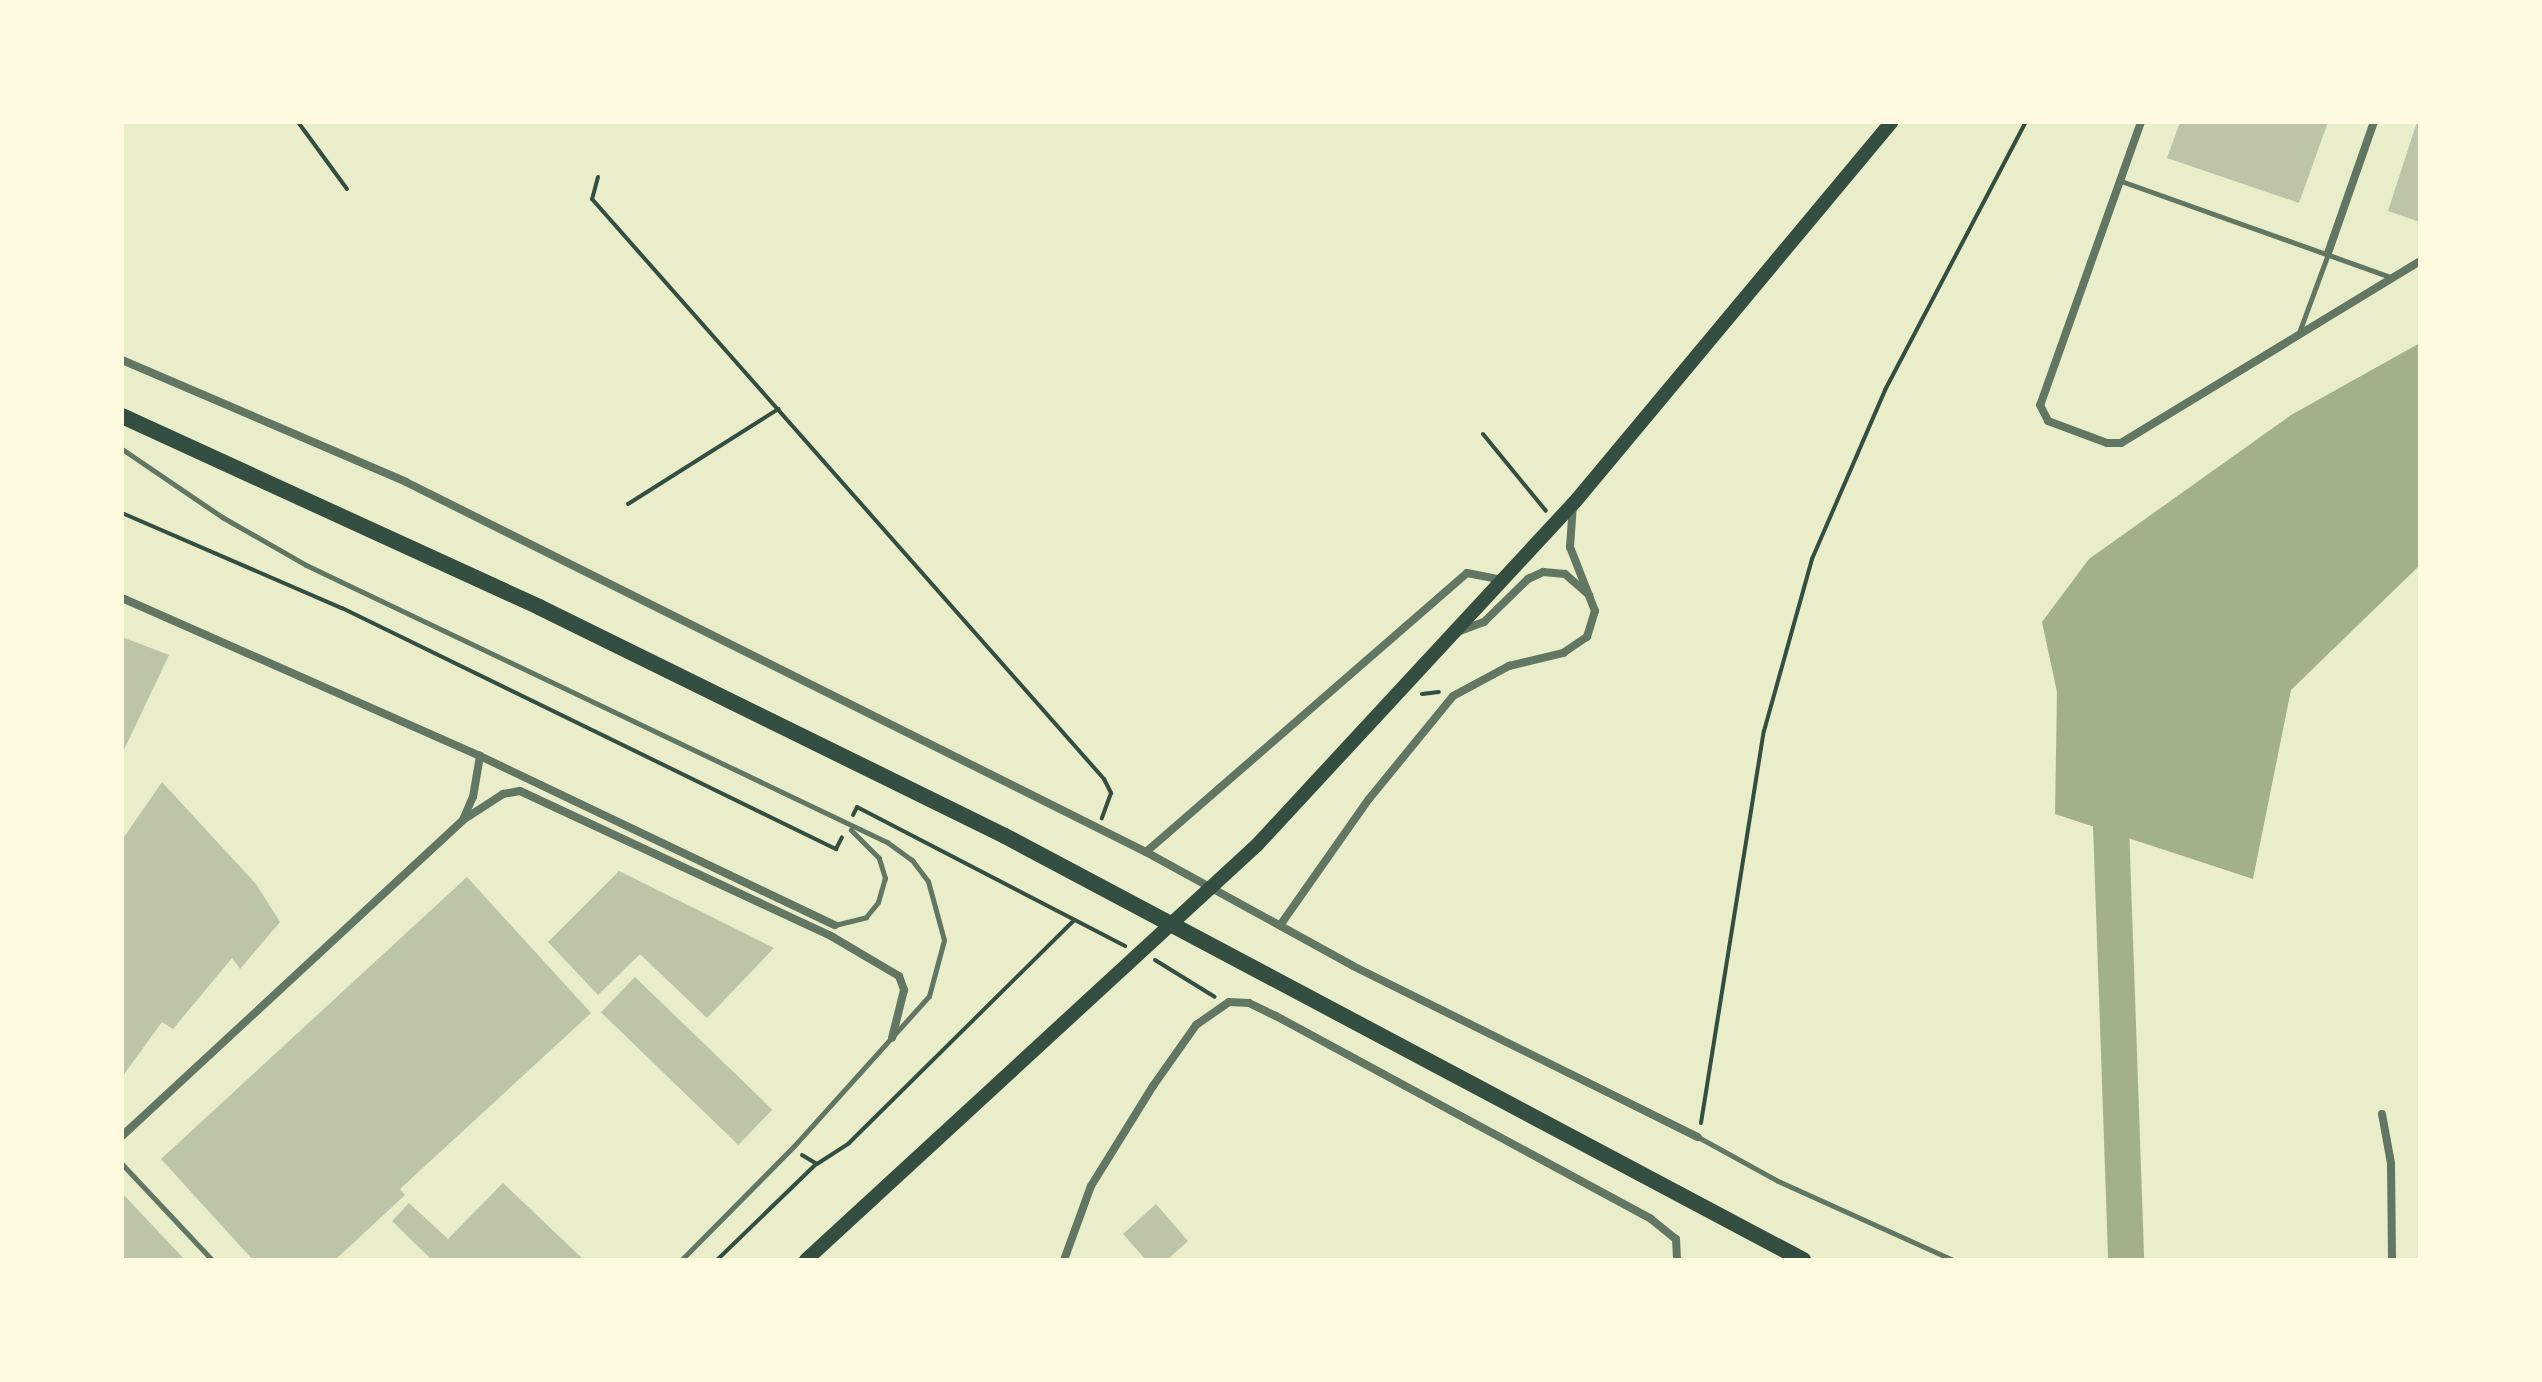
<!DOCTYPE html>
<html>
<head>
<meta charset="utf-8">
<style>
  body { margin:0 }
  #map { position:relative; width:2542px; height:1382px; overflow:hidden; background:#e9edc9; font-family:Roboto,sans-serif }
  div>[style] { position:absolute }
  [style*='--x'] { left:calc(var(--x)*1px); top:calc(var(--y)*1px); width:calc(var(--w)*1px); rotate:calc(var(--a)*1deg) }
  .water>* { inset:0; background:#a3b18a }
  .river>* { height:36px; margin:-18px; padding:0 18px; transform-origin:18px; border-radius:18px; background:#a3b18a }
  .building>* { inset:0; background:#bcc5a7; transform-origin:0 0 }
  .path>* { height:4px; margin:-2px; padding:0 2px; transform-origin:2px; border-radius:2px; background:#344e41 }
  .service>* { height:5px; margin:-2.5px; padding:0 2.5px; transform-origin:2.5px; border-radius:2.5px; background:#617663 }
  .minor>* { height:8px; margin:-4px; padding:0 4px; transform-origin:4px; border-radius:4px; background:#617663 }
  .secondary>* { height:14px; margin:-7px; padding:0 7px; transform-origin:7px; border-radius:7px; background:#344e41 }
  .trunk>* { height:16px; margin:-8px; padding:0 8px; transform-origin:8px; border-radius:8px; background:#344e41 }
  span { translate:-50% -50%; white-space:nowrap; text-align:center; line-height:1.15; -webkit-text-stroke:7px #fefae0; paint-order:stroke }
  .frame { position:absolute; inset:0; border:124px solid #fefae0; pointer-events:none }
</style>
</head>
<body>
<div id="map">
  <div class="water">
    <div style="clip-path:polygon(2420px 343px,2420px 565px,2291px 690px,2253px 879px,2055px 814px,2057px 692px,2042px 622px,2089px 559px,2291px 415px)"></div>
  </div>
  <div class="river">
    <div style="--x:2116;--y:784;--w:41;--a:97"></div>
    <div style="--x:2111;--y:825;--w:435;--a:88"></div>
  </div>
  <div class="building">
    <div style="clip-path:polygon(2180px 122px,2328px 122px,2299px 203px,2167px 158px)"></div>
    <div style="clip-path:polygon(2417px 122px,2420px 122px,2420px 222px,2388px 211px)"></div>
    <div style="clip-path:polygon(122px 637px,169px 655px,122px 754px)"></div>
    <div style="clip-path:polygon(162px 782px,256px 884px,280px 922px,240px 969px,232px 958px,173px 1029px,162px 1022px,122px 1077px,122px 840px)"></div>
    <div style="clip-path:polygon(619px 871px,700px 911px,774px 948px,707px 1018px,640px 954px,598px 995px,548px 942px)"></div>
    <div style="clip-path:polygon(467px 877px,591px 1013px,400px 1189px,405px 1195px,335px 1260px,253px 1260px,161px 1159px)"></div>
    <div style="left:635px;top:977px;width:191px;height:49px;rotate:44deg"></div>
    <div style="clip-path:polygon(503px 1183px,584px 1260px,432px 1260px,392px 1221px,409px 1203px,448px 1239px)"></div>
    <div style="clip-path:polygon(122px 1193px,185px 1260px,122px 1260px)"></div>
    <div style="clip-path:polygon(1156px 1204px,1188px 1241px,1167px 1260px,1146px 1260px,1123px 1234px)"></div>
  </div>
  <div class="path">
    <div style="--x:298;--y:122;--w:83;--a:53.8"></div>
    <div style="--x:598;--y:177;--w:23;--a:105"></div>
    <div style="--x:592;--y:199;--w:774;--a:48.56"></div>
    <div style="--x:1104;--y:779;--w:16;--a:63"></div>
    <div style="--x:1111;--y:793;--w:27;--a:110"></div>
    <div style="--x:1483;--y:434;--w:99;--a:50.7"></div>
    <div style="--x:628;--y:504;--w:178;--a:-32.3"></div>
    <div style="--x:122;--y:513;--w:240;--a:23.4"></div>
    <div style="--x:342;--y:608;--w:550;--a:26.01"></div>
    <div style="--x:836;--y:849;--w:13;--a:-63"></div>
    <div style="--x:1422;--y:694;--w:17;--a:-7"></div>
    <div style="--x:853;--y:815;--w:9;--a:-63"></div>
    <div style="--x:857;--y:807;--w:302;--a:27.4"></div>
    <div style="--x:1155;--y:960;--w:70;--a:31.7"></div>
    <div style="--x:1701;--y:1123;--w:397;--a:-80.9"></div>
    <div style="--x:1764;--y:731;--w:179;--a:-74.4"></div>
    <div style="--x:1812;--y:559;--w:184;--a:-66.6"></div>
    <div style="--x:1885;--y:390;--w:303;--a:-62.3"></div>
    <div style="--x:802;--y:1155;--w:17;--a:31"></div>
    <div style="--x:817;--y:1164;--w:38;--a:-33"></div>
    <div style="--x:849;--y:1143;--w:317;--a:-44.7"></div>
    <div style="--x:717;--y:1260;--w:138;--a:-44.1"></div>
  </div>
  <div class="service">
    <div style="--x:2121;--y:181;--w:287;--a:19.6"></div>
    <div style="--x:2298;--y:335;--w:86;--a:-69.7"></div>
    <div style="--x:122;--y:449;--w:121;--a:34.2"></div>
    <div style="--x:222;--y:517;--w:97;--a:29.7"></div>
    <div style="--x:306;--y:565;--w:644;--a:25.49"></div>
    <div style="--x:887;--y:842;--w:31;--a:36"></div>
    <div style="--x:912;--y:860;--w:26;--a:53"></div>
    <div style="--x:928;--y:881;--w:61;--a:74.8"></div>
    <div style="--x:944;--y:940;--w:58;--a:105"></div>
    <div style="--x:929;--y:996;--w:202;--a:132"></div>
    <div style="--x:794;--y:1146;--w:161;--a:134.7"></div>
    <div style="--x:835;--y:925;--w:32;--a:-14"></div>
    <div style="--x:866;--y:917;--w:19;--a:-51"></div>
    <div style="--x:878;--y:902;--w:25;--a:-74"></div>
    <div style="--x:885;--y:878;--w:21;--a:-107"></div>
    <div style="--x:879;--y:858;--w:40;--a:-135"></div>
    <div style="--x:1698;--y:1137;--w:91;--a:28.8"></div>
    <div style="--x:1778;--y:1181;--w:192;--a:24.3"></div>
    <div style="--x:122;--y:1164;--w:132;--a:46.8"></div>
  </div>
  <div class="minor">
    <div style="--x:2141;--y:122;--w:300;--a:109.6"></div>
    <div style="--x:2040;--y:405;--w:18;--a:63"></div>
    <div style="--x:2048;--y:421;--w:63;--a:20.4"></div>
    <div style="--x:2107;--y:443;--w:14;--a:0"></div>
    <div style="--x:2121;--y:443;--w:350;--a:-31.3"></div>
    <div style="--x:2328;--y:253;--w:139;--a:-70.7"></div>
    <div style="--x:122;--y:360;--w:309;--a:23.2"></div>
    <div style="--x:406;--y:482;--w:827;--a:26.57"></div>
    <div style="--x:1146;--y:852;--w:236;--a:28.8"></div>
    <div style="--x:1353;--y:966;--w:385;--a:26.4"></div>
    <div style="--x:122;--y:598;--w:391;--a:23.8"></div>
    <div style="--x:480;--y:756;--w:393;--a:25.5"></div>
    <div style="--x:1460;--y:631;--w:26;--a:-21"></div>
    <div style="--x:1484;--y:622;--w:62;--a:-44.3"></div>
    <div style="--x:1528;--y:579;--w:17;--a:-25"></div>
    <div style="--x:1543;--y:572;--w:22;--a:5"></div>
    <div style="--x:1565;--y:574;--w:32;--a:41"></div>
    <div style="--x:463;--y:820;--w:48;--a:-33"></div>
    <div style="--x:503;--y:794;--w:17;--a:-10"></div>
    <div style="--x:520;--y:791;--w:343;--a:25"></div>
    <div style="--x:831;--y:936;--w:79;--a:30.5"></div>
    <div style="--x:899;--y:976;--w:15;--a:70"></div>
    <div style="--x:904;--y:990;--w:49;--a:104"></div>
    <div style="--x:1146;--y:852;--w:425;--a:-41"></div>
    <div style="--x:1467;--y:573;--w:36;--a:11"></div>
    <div style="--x:1281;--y:924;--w:153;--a:-54.9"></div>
    <div style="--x:1369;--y:799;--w:133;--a:-50.8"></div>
    <div style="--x:1453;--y:696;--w:64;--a:-28.2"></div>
    <div style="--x:1509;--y:666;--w:56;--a:-13.5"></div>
    <div style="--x:1563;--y:653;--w:29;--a:-34"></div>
    <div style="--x:1587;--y:637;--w:27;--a:-73"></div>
    <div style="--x:1595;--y:611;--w:69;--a:-111.3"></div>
    <div style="--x:1570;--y:547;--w:39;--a:-86"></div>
    <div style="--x:2382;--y:1114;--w:50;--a:79.6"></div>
    <div style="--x:2391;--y:1163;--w:97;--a:89.4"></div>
    <div style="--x:122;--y:1136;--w:465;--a:-42.8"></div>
    <div style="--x:463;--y:820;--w:25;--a:-67"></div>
    <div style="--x:473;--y:797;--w:42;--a:-80.3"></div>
    <div style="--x:1064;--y:1260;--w:79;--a:-70"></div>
    <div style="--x:1091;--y:1186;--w:118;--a:-58.2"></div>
    <div style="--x:1153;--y:1086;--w:75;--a:-54.8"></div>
    <div style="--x:1196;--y:1025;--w:40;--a:-34.9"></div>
    <div style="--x:1229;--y:1002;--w:20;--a:3"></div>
    <div style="--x:1249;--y:1003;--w:30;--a:26"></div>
    <div style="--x:1276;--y:1016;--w:426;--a:28.4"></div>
    <div style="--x:1651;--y:1219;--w:32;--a:39"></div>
    <div style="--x:1676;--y:1239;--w:21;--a:87"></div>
  </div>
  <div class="secondary">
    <div style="--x:806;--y:1260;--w:613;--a:-42.62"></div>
    <div style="--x:1257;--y:845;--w:466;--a:-47.2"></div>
    <div style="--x:1574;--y:503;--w:496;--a:-50.2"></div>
  </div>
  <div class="trunk">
    <div style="--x:122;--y:416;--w:459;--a:24.6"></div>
    <div style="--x:539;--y:607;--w:519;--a:26.17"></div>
    <div style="--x:1005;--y:836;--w:904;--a:27.98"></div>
  </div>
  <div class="frame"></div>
</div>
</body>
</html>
